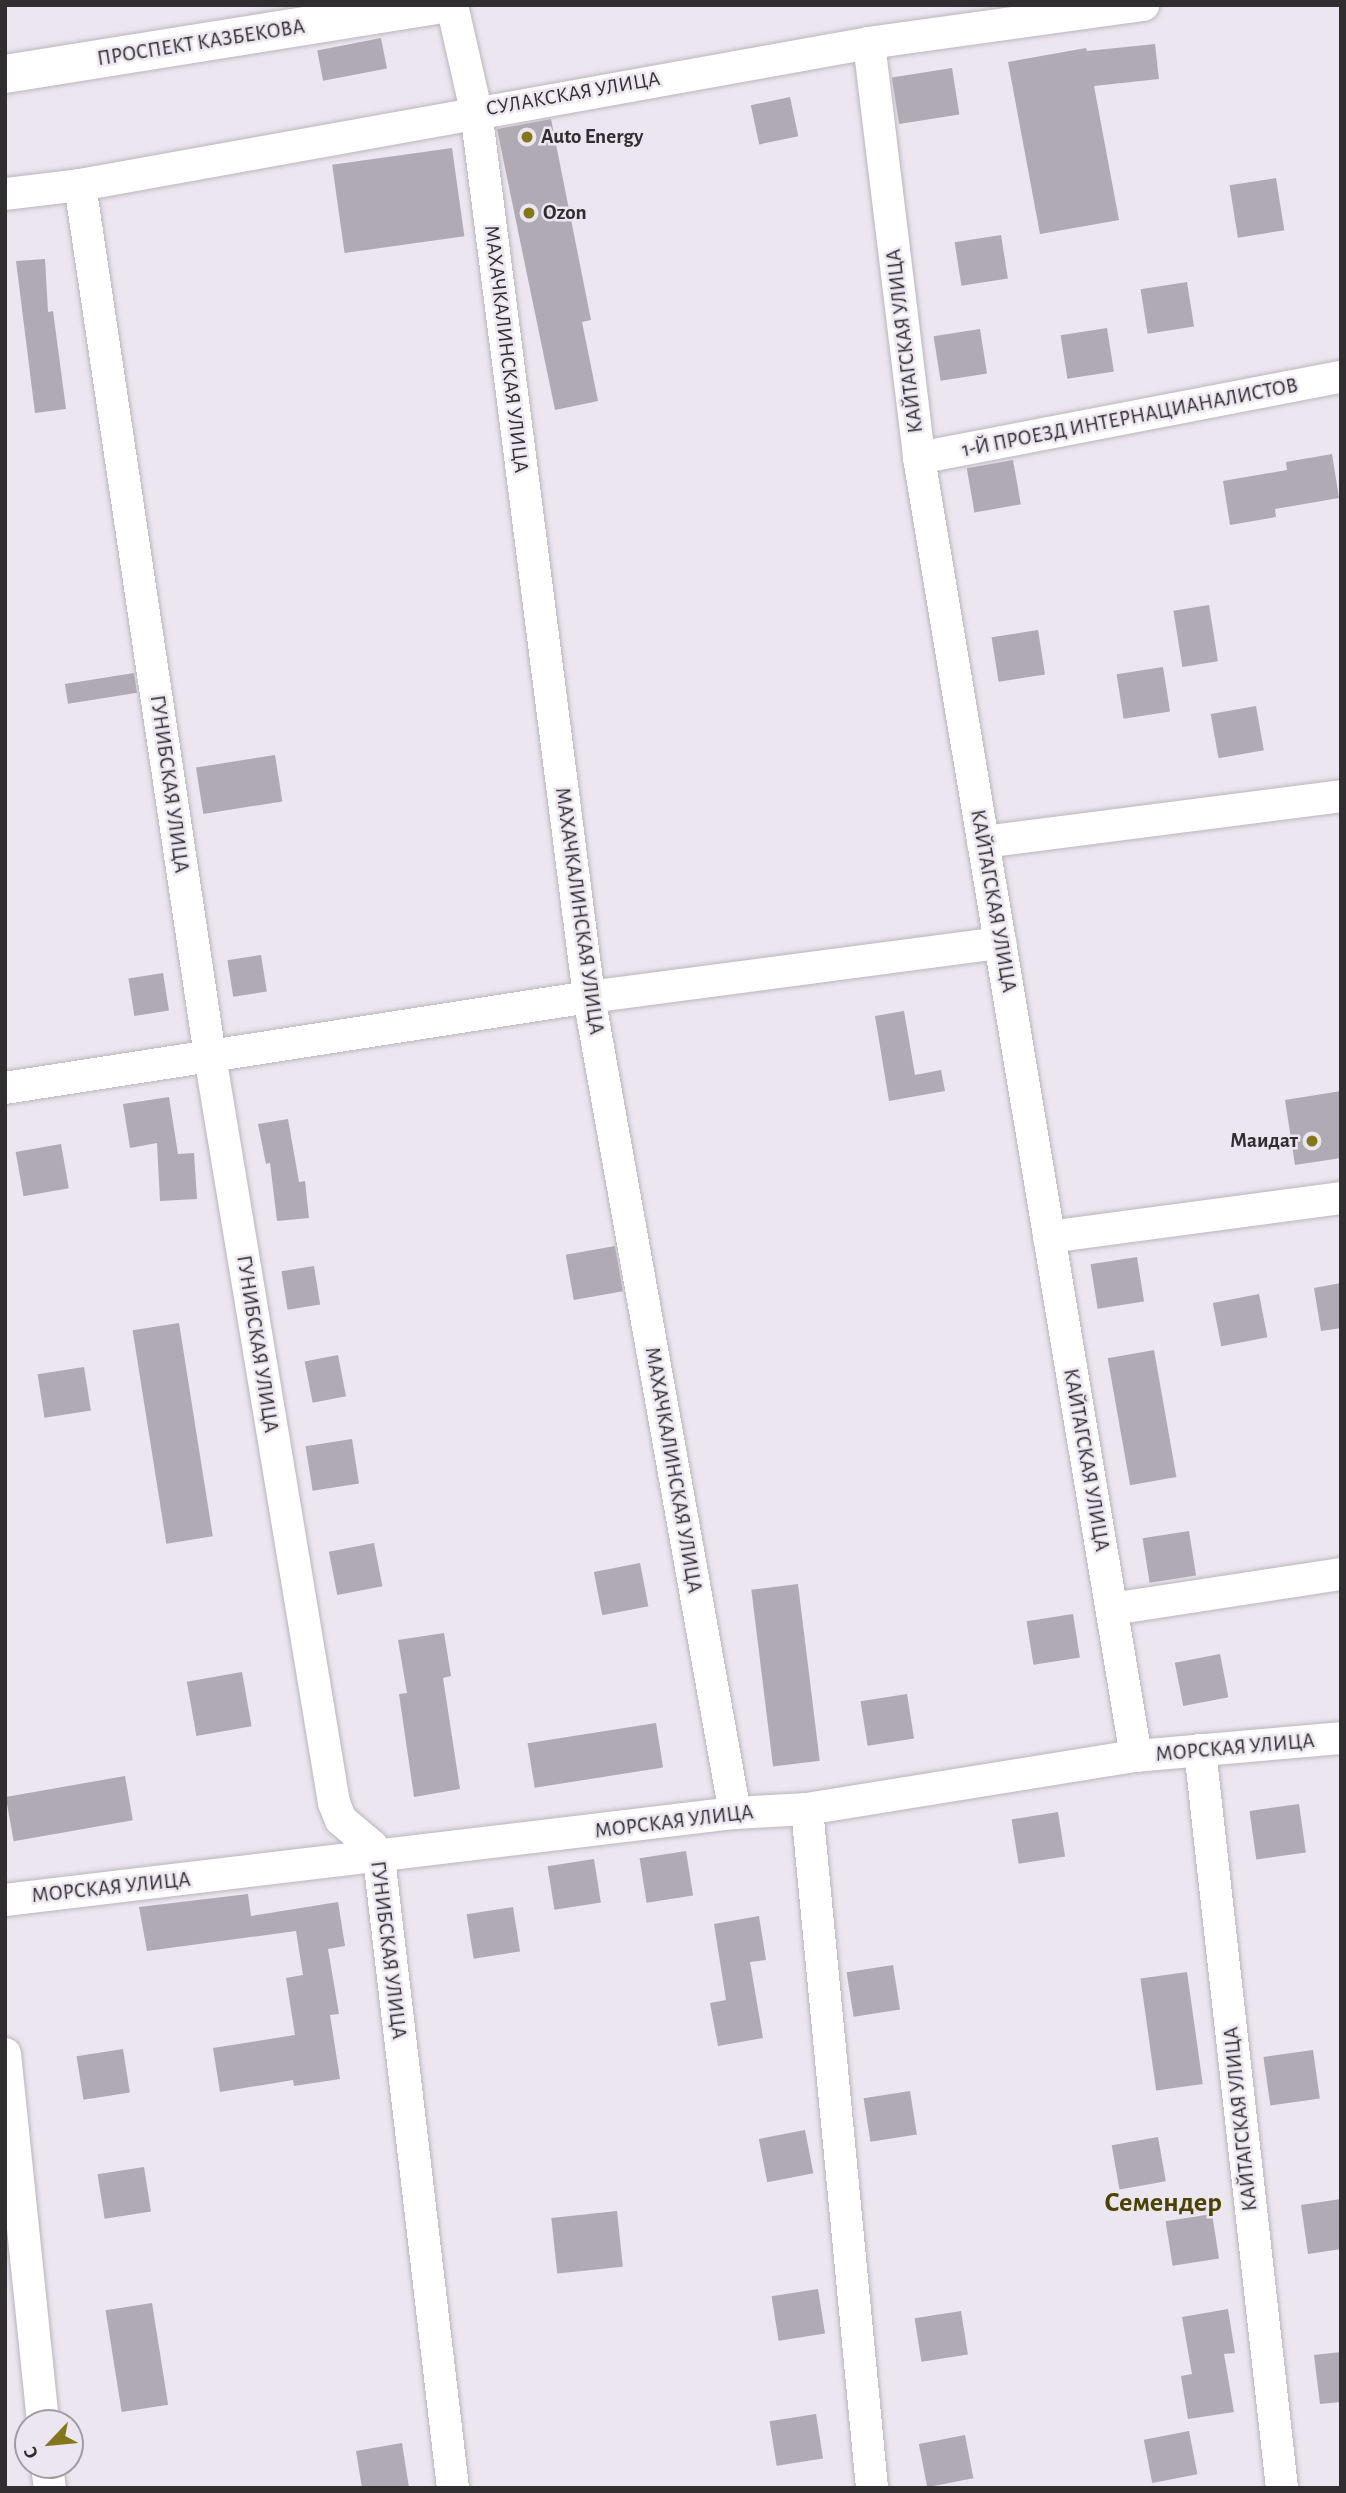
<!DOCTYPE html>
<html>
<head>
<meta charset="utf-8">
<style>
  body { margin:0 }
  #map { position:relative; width:1346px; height:2493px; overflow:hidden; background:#ebe6ef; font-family:"Alegreya Sans",sans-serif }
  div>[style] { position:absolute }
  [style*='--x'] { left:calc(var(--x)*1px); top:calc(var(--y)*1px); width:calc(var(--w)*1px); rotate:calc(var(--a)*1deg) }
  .building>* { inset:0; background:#afaab3; transform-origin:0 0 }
  .roads { filter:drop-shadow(0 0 2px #bab5bd) drop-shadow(0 0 2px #bab5bd) }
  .minor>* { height:32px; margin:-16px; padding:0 16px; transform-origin:16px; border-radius:16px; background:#fff }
  .trunk>* { height:38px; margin:-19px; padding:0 19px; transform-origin:19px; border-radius:19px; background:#fff }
  .dots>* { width:19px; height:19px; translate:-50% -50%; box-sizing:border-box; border:4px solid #ebe6ef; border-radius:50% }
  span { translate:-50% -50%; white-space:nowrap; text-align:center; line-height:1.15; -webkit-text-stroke:5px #ebe6ef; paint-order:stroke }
  .street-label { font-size:21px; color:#302e31 }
  .poi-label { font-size:21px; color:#302e31; font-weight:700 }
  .left { translate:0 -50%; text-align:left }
  .right { translate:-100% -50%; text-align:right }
  .district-label { font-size:28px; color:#494200; font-weight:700 }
  .frame { position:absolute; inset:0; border:7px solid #302e31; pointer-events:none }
  .north { position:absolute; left:14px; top:2409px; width:70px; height:70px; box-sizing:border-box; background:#ebe6ef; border:2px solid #a09ca3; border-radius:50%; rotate:244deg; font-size:19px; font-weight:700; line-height:28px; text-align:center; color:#302e31 }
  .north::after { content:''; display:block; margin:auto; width:24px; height:32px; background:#82771b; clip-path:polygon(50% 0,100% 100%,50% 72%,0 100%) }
</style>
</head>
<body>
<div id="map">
  <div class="building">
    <div style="left:381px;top:38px;width:31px;height:65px;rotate:79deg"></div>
    <div style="clip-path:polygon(1155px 44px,1159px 79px,1094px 86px,1119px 220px,1040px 234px,1008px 62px,1086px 48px,1087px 51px)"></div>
    <div style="left:952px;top:68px;width:47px;height:61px;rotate:81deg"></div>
    <div style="left:790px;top:97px;width:40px;height:40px;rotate:78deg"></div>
    <div style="clip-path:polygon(551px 119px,591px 320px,582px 322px,598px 401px,555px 410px,497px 129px)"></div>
    <div style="left:452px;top:148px;width:89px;height:121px;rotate:82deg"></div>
    <div style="left:1276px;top:178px;width:53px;height:47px;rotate:81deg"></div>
    <div style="left:1001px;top:235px;width:44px;height:47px;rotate:81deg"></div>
    <div style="clip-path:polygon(45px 259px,48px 312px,53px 311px,66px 409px,35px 413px,16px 261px)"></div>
    <div style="left:1187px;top:282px;width:45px;height:47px;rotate:81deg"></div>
    <div style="left:1107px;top:328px;width:44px;height:47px;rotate:81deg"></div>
    <div style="left:980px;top:329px;width:45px;height:47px;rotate:81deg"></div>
    <div style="clip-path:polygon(1332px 454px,1339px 498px,1275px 509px,1276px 517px,1230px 525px,1223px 481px,1287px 470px,1286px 462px)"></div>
    <div style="left:1013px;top:460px;width:45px;height:47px;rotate:80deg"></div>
    <div style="left:1209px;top:605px;width:57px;height:36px;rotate:81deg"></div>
    <div style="left:1038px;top:630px;width:45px;height:47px;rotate:81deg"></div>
    <div style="left:1163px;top:667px;width:45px;height:47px;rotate:81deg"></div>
    <div style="left:134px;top:673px;width:20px;height:70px;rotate:81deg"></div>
    <div style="left:1256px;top:706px;width:45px;height:46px;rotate:80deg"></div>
    <div style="left:275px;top:755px;width:47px;height:80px;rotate:81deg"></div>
    <div style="left:261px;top:955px;width:37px;height:34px;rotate:81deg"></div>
    <div style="left:163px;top:973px;width:38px;height:35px;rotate:81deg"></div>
    <div style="clip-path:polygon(904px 1011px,915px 1075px,941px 1070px,945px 1091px,889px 1101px,875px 1016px)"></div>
    <div style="clip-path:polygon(1341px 1091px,1341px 1158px,1295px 1165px,1285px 1100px)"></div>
    <div style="clip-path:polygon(169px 1097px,178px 1154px,194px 1153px,197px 1199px,160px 1201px,157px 1143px,130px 1148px,123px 1104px)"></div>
    <div style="clip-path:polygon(288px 1119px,299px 1182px,305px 1181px,309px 1218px,277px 1221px,270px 1163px,266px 1164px,258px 1124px)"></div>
    <div style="left:61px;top:1144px;width:45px;height:46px;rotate:80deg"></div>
    <div style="left:615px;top:1246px;width:46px;height:50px;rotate:80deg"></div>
    <div style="left:1137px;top:1257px;width:45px;height:47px;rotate:81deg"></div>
    <div style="left:314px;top:1266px;width:39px;height:33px;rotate:81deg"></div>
    <div style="clip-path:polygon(1341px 1283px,1341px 1328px,1321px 1331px,1314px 1288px)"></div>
    <div style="left:1259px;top:1294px;width:44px;height:47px;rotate:79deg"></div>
    <div style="left:179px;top:1323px;width:216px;height:47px;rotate:81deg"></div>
    <div style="left:1154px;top:1350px;width:129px;height:47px;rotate:80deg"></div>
    <div style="left:338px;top:1355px;width:42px;height:34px;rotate:79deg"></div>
    <div style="left:84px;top:1367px;width:44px;height:47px;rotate:81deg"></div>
    <div style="left:352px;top:1439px;width:45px;height:47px;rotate:81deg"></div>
    <div style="left:1189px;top:1531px;width:45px;height:47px;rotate:81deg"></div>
    <div style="left:374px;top:1543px;width:44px;height:46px;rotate:79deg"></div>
    <div style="left:640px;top:1563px;width:44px;height:47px;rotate:79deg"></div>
    <div style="left:798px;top:1584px;width:178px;height:47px;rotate:83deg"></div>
    <div style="left:1073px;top:1614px;width:44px;height:47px;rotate:81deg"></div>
    <div style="clip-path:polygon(444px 1633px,451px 1676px,443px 1678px,460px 1789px,414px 1797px,399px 1694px,407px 1693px,398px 1640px)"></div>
    <div style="left:1220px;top:1654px;width:44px;height:46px;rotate:79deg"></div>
    <div style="left:242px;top:1672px;width:55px;height:56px;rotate:80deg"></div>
    <div style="left:907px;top:1694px;width:45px;height:47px;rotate:81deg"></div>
    <div style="left:656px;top:1723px;width:45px;height:130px;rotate:81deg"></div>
    <div style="left:125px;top:1776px;width:45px;height:121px;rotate:80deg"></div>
    <div style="left:1299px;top:1804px;width:49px;height:50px;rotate:82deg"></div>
    <div style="left:1058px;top:1812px;width:45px;height:47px;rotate:81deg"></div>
    <div style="left:686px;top:1851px;width:45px;height:47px;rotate:81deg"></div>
    <div style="left:594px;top:1859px;width:44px;height:47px;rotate:81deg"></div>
    <div style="clip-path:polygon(248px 1894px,251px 1916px,338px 1902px,345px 1946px,328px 1949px,339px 2014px,330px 2015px,340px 2079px,294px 2086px,293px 2080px,220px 2092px,213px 2048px,295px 2035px,286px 1978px,303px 1975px,296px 1931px,147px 1951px,139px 1907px)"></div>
    <div style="left:513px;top:1907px;width:45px;height:47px;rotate:81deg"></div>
    <div style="clip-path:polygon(759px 1916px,766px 1960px,750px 1962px,763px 2038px,718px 2046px,710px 2003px,726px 2000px,714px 1924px)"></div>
    <div style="left:893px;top:1965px;width:45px;height:47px;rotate:81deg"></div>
    <div style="left:1187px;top:1972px;width:113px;height:47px;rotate:82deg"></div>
    <div style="left:123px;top:2049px;width:44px;height:47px;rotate:81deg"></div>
    <div style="left:1313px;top:2050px;width:49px;height:50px;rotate:82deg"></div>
    <div style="left:910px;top:2091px;width:44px;height:47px;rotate:81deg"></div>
    <div style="left:805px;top:2130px;width:44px;height:47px;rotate:79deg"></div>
    <div style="left:1158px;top:2137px;width:45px;height:47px;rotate:80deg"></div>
    <div style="left:144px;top:2167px;width:45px;height:47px;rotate:81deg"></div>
    <div style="clip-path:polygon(1341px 2199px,1341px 2249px,1308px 2254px,1301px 2205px)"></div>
    <div style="left:617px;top:2211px;width:56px;height:66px;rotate:84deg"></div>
    <div style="left:1212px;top:2214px;width:45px;height:47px;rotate:81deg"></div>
    <div style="left:818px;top:2289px;width:45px;height:47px;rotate:81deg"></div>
    <div style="left:152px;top:2303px;width:103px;height:47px;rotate:81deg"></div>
    <div style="clip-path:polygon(1228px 2309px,1235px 2353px,1224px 2354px,1234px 2412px,1188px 2419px,1181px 2376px,1192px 2374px,1182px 2317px)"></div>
    <div style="left:961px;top:2311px;width:44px;height:47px;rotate:81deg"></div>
    <div style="clip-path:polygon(1341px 2352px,1341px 2402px,1320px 2404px,1314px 2355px)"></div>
    <div style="left:816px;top:2414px;width:45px;height:47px;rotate:81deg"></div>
    <div style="left:1189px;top:2431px;width:44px;height:46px;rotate:79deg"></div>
    <div style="left:965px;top:2435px;width:44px;height:47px;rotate:79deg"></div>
    <div style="clip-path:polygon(402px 2443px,409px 2488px,362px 2488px,356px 2451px)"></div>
  </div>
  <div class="roads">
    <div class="minor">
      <div style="--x:452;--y:5;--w:109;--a:77.2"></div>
      <div style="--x:476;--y:111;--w:893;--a:82.73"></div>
      <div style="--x:589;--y:997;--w:829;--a:79.86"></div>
      <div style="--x:869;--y:43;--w:418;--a:83.1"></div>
      <div style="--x:919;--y:458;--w:1316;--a:80.51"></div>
      <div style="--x:80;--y:185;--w:881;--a:81.51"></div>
      <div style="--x:210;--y:1056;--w:757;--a:80.57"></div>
      <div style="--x:334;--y:1803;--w:18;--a:68"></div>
      <div style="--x:341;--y:1820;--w:40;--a:40"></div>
      <div style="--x:372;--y:1846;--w:14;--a:60"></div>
      <div style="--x:379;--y:1858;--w:634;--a:83.3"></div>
      <div style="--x:5;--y:194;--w:76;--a:-6.8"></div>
      <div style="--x:80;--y:185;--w:802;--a:-10.2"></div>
      <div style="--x:869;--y:43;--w:277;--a:-7.9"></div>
      <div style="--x:919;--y:458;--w:430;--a:-10.9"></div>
      <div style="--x:983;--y:842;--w:361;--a:-7.3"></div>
      <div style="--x:5;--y:1088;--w:591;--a:-8.86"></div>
      <div style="--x:589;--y:997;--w:415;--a:-7.5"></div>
      <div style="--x:1049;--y:1237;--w:295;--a:-7.6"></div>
      <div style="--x:1112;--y:1609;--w:232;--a:-8.7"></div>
      <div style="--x:1200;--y:1750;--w:743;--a:83.66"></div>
      <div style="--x:807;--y:1809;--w:682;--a:84.53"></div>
      <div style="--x:5;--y:1900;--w:735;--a:-6.8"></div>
      <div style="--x:735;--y:1813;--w:72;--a:-3.2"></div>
      <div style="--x:807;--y:1809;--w:333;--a:-9.2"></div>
      <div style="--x:1136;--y:1756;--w:206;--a:-5"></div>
      <div style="--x:5;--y:2054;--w:371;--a:84.1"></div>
      <div style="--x:47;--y:2465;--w:23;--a:83"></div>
    </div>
    <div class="trunk">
      <div style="--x:5;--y:74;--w:437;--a:-9.1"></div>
    </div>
  </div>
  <div class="dots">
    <div style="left:527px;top:137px;background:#82771b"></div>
    <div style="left:529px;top:213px;background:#82771b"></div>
    <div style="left:1312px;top:1141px;background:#82771b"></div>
  </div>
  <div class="street-label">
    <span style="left:201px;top:43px;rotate:-9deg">ПРОСПЕКТ КАЗБЕКОВА</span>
    <span style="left:573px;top:94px;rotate:-10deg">СУЛАКСКАЯ УЛИЦА</span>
    <span style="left:905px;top:341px;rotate:-97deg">КАЙТАГСКАЯ УЛИЦА</span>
    <span style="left:506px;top:349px;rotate:83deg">МАХАЧКАЛИНСКАЯ УЛИЦА</span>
    <span style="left:1130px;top:418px;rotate:-11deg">1-Й ПРОЕЗД ИНТЕРНАЦИАНАЛИСТОВ</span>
    <span style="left:169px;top:784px;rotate:82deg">ГУНИБСКАЯ УЛИЦА</span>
    <span style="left:993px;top:901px;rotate:80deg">КАЙТАГСКАЯ УЛИЦА</span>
    <span style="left:579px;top:911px;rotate:82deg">МАХАЧКАЛИНСКАЯ УЛИЦА</span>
    <span style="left:257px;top:1344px;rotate:81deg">ГУНИБСКАЯ УЛИЦА</span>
    <span style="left:1086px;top:1460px;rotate:80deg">КАЙТАГСКАЯ УЛИЦА</span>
    <span style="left:673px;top:1470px;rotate:80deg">МАХАЧКАЛИНСКАЯ УЛИЦА</span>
    <span style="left:1235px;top:1748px;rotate:-5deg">МОРСКАЯ УЛИЦА</span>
    <span style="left:674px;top:1822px;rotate:-7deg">МОРСКАЯ УЛИЦА</span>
    <span style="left:111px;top:1888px;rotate:-6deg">МОРСКАЯ УЛИЦА</span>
    <span style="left:388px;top:1950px;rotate:83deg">ГУНИБСКАЯ УЛИЦА</span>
    <span style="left:1241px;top:2119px;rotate:-96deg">КАЙТАГСКАЯ УЛИЦА</span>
  </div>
  <div class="poi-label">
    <span class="left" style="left:541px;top:137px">Auto Energy</span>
    <span class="left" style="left:543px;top:213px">Ozon</span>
    <span class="right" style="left:1298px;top:1141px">Маидат</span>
  </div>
  <div class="district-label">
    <span style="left:1163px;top:2203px">Семендер</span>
  </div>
  <div class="frame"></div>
  <div class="north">С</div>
</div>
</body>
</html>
